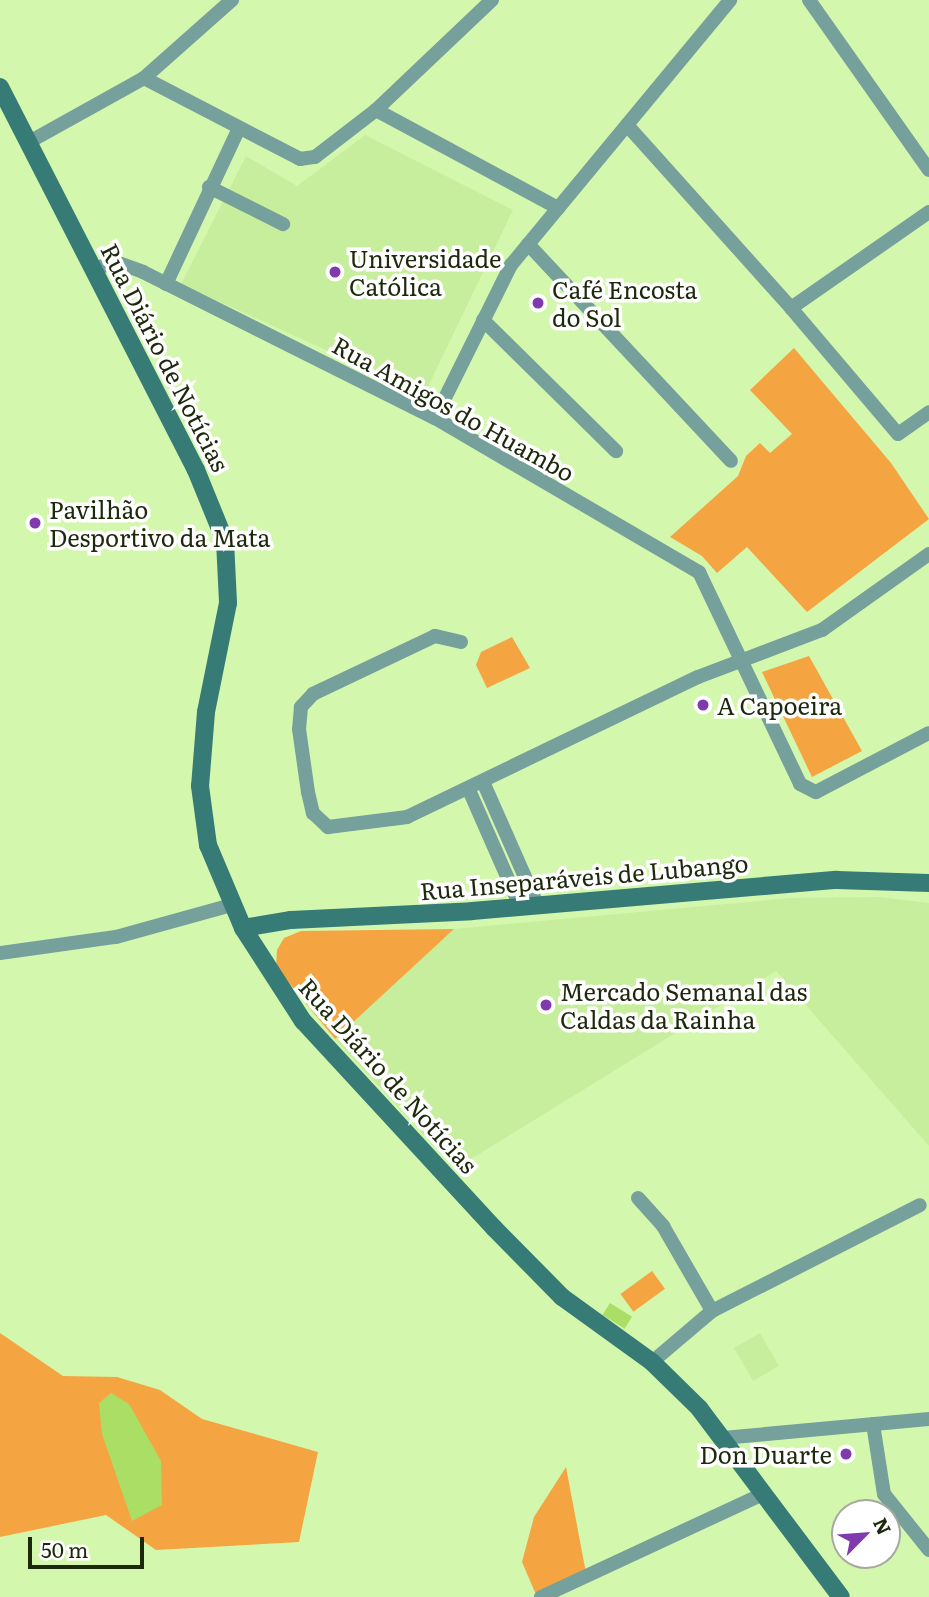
<!DOCTYPE html>
<html>
<head>
<meta charset="utf-8">
<style>
  body { margin:0 }
  #map { position:relative; width:929px; height:1597px; overflow:hidden; background:#d4f7ae; font-family:Literata,serif }
  div>[style] { position:absolute }
  [style*='--x'] { left:calc(var(--x)*1px); top:calc(var(--y)*1px); width:calc(var(--w)*1px); rotate:calc(var(--a)*1deg) }
  .built>* { inset:0; background:#c7ee9d; transform-origin:0 0 }
  .green>* { inset:0; background:#f4a541; transform-origin:0 0 }
  .water>* { inset:0; background:#aade65; transform-origin:0 0 }
  .street>* { height:14px; margin:-7px; padding:0 7px; transform-origin:7px; border-radius:7px; background:#75a09c }
  .secondary>* { height:18px; margin:-9px; padding:0 9px; transform-origin:9px; border-radius:9px; background:#377b76 }
  .dots>* { width:19px; height:19px; translate:-50% -50%; box-sizing:border-box; border:4px solid #fff; border-radius:50% }
  span { translate:-50% -50%; white-space:nowrap; text-align:center; line-height:1.15; -webkit-text-stroke:7px #fff; paint-order:stroke }
  .poi-label { font-size:24px; color:#1d290c }
  .left { translate:0 -50%; text-align:left }
  .right { translate:-100% -50%; text-align:right }
  .street-label { font-size:24px; color:#1d290c }
  .north { position:absolute; left:831px; top:1499px; width:70px; height:70px; box-sizing:border-box; background:#fff; border:2px solid #a5a99e; border-radius:50%; rotate:65deg; font-size:19px; font-weight:700; line-height:28px; text-align:center; color:#1d290c }
  .north::after { content:''; display:block; margin:auto; width:24px; height:32px; background:#7f3aad; clip-path:polygon(50% 0,100% 100%,50% 72%,0 100%) }
  .scale { position:absolute; left:28px; top:1537px; width:116px; height:32px; box-sizing:border-box; border:4px solid #1d290c; border-top:0; padding-left:9px; font-size:21px; line-height:24px; white-space:nowrap; color:#1d290c; -webkit-text-stroke:5px #fff; paint-order:stroke }
</style>
</head>
<body>
<div id="map">
  <div class="built">
    <div style="clip-path:polygon(365px 135px,513px 210px,424px 395px,181px 284px,246px 156px,297px 186px)"></div>
    <div style="clip-path:polygon(879px 897px,929px 903px,929px 1146px,776px 971px,455px 1169px,335px 1039px,454px 929px,790px 898px)"></div>
    <div style="left:760px;top:1333px;width:38px;height:30px;rotate:60deg"></div>
  </div>
  <div class="green">
    <div style="clip-path:polygon(794px 348px,891px 463px,929px 519px,807px 612px,747px 547px,717px 573px,702px 556px,670px 537px,738px 476px,746px 456px,760px 443px,770px 453px,792px 434px,750px 390px)"></div>
    <div style="clip-path:polygon(512px 637px,530px 668px,487px 688px,476px 665px,481px 652px)"></div>
    <div style="clip-path:polygon(809px 656px,862px 751px,812px 777px,762px 672px)"></div>
    <div style="clip-path:polygon(454px 929px,335px 1039px,276px 967px,277px 950px,284px 938px,301px 931px)"></div>
    <div style="left:652px;top:1271px;width:22px;height:39px;rotate:54deg"></div>
    <div style="clip-path:polygon(0 1333px,63px 1376px,117px 1377px,160px 1390px,202px 1419px,318px 1452px,299px 1542px,156px 1550px,106px 1515px,0 1537px)"></div>
    <div style="clip-path:polygon(566px 1467px,586px 1573px,537px 1597px,522px 1562px,534px 1517px)"></div>
  </div>
  <div class="water">
    <div style="left:610px;top:1303px;width:26px;height:14px;rotate:32deg"></div>
    <div style="clip-path:polygon(111px 1393px,129px 1404px,161px 1461px,162px 1505px,132px 1521px,102px 1434px,99px 1403px)"></div>
  </div>
  <div class="street">
    <div style="--x:809;--y:0;--w:208;--a:54.8"></div>
    <div style="--x:144;--y:78;--w:176;--a:27.4"></div>
    <div style="--x:300;--y:159;--w:15;--a:-8"></div>
    <div style="--x:315;--y:157;--w:77;--a:-37.6"></div>
    <div style="--x:376;--y:110;--w:160;--a:-43.5"></div>
    <div style="--x:376;--y:110;--w:207;--a:28.3"></div>
    <div style="--x:627;--y:125;--w:246;--a:48.1"></div>
    <div style="--x:791;--y:308;--w:168;--a:-34.8"></div>
    <div style="--x:29;--y:142;--w:132;--a:-29.1"></div>
    <div style="--x:144;--y:78;--w:118;--a:-41.6"></div>
    <div style="--x:209;--y:187;--w:83;--a:26.6"></div>
    <div style="--x:528;--y:244;--w:297;--a:46.9"></div>
    <div style="--x:94;--y:269;--w:23;--a:-18"></div>
    <div style="--x:116;--y:262;--w:29;--a:20"></div>
    <div style="--x:143;--y:272;--w:326;--a:26.6"></div>
    <div style="--x:435;--y:418;--w:306;--a:30.3"></div>
    <div style="--x:699;--y:572;--w:235;--a:64.5"></div>
    <div style="--x:800;--y:784;--w:18;--a:27"></div>
    <div style="--x:816;--y:792;--w:127;--a:-27.6"></div>
    <div style="--x:166;--y:284;--w:172;--a:-64.9"></div>
    <div style="--x:791;--y:308;--w:165;--a:49.7"></div>
    <div style="--x:898;--y:434;--w:38;--a:-35"></div>
    <div style="--x:483;--y:320;--w:187;--a:44.6"></div>
    <div style="--x:435;--y:418;--w:171;--a:-63.6"></div>
    <div style="--x:511;--y:265;--w:344;--a:-50.4"></div>
    <div style="--x:461;--y:642;--w:27;--a:-167"></div>
    <div style="--x:435;--y:636;--w:135;--a:154.6"></div>
    <div style="--x:313;--y:694;--w:18;--a:133"></div>
    <div style="--x:301;--y:707;--w:22;--a:95"></div>
    <div style="--x:299;--y:729;--w:64;--a:81.9"></div>
    <div style="--x:308;--y:792;--w:22;--a:77"></div>
    <div style="--x:313;--y:813;--w:21;--a:43"></div>
    <div style="--x:328;--y:827;--w:80;--a:-7.2"></div>
    <div style="--x:407;--y:817;--w:323;--a:-25.7"></div>
    <div style="--x:698;--y:677;--w:133;--a:-20.8"></div>
    <div style="--x:822;--y:630;--w:131;--a:-35.4"></div>
    <div style="--x:484;--y:784;--w:131;--a:66.2"></div>
    <div style="--x:469;--y:790;--w:127;--a:66.3"></div>
    <div style="--x:0;--y:953;--w:117;--a:-7.9"></div>
    <div style="--x:116;--y:937;--w:119;--a:-15.5"></div>
    <div style="--x:638;--y:1198;--w:38;--a:48"></div>
    <div style="--x:663;--y:1226;--w:98;--a:60"></div>
    <div style="--x:652;--y:1362;--w:79;--a:-40.4"></div>
    <div style="--x:712;--y:1311;--w:233;--a:-27"></div>
    <div style="--x:873;--y:1424;--w:71;--a:81.1"></div>
    <div style="--x:884;--y:1494;--w:72;--a:51.2"></div>
    <div style="--x:723;--y:1438;--w:207;--a:-5.3"></div>
    <div style="--x:541;--y:1597;--w:245;--a:-24.9"></div>
  </div>
  <div class="secondary">
    <div style="--x:0;--y:87;--w:430;--a:62.9"></div>
    <div style="--x:196;--y:470;--w:77;--a:67.8"></div>
    <div style="--x:225;--y:541;--w:62;--a:87.2"></div>
    <div style="--x:228;--y:603;--w:111;--a:101.4"></div>
    <div style="--x:206;--y:712;--w:74;--a:94.6"></div>
    <div style="--x:200;--y:786;--w:60;--a:82.3"></div>
    <div style="--x:208;--y:845;--w:90;--a:67.1"></div>
    <div style="--x:243;--y:928;--w:111;--a:57.2"></div>
    <div style="--x:303;--y:1021;--w:282;--a:47.3"></div>
    <div style="--x:494;--y:1228;--w:97;--a:45.4"></div>
    <div style="--x:562;--y:1297;--w:111;--a:35.8"></div>
    <div style="--x:652;--y:1362;--w:66;--a:44.4"></div>
    <div style="--x:699;--y:1408;--w:236;--a:53.1"></div>
    <div style="--x:243;--y:928;--w:49;--a:-9.5"></div>
    <div style="--x:291;--y:920;--w:181;--a:-2.8"></div>
    <div style="--x:472;--y:911;--w:366;--a:-4.9"></div>
    <div style="--x:837;--y:880;--w:92;--a:1.9"></div>
  </div>
  <div class="dots">
    <div style="left:335px;top:272px;background:#7f3aad"></div>
    <div style="left:538px;top:303px;background:#7f3aad"></div>
    <div style="left:35px;top:523px;background:#7f3aad"></div>
    <div style="left:703px;top:705px;background:#7f3aad"></div>
    <div style="left:546px;top:1005px;background:#7f3aad"></div>
    <div style="left:846px;top:1454px;background:#7f3aad"></div>
  </div>
  <div class="poi-label">
    <span class="left" style="left:349px;top:272px">Universidade<br>Católica</span>
    <span class="left" style="left:552px;top:303px">Café Encosta<br>do Sol</span>
    <span class="left" style="left:49px;top:523px">Pavilhão<br>Desportivo da Mata</span>
    <span class="left" style="left:717px;top:705px">A Capoeira</span>
    <span class="left" style="left:560px;top:1005px">Mercado Semanal das<br>Caldas da Rainha</span>
    <span class="right" style="left:832px;top:1454px">Don Duarte</span>
  </div>
  <div class="street-label">
    <span style="left:166px;top:357px;rotate:63deg">Rua Diário de Notícias</span>
    <span style="left:454px;top:408px;rotate:29deg">Rua Amigos do Huambo</span>
    <span style="left:584px;top:876px;rotate:-5deg">Rua Inseparáveis de Lubango</span>
    <span style="left:389px;top:1075px;rotate:48deg">Rua Diário de Notícias</span>
  </div>
  <div class="north">N</div>
  <div class="scale">50 m</div>
</div>
</body>
</html>
